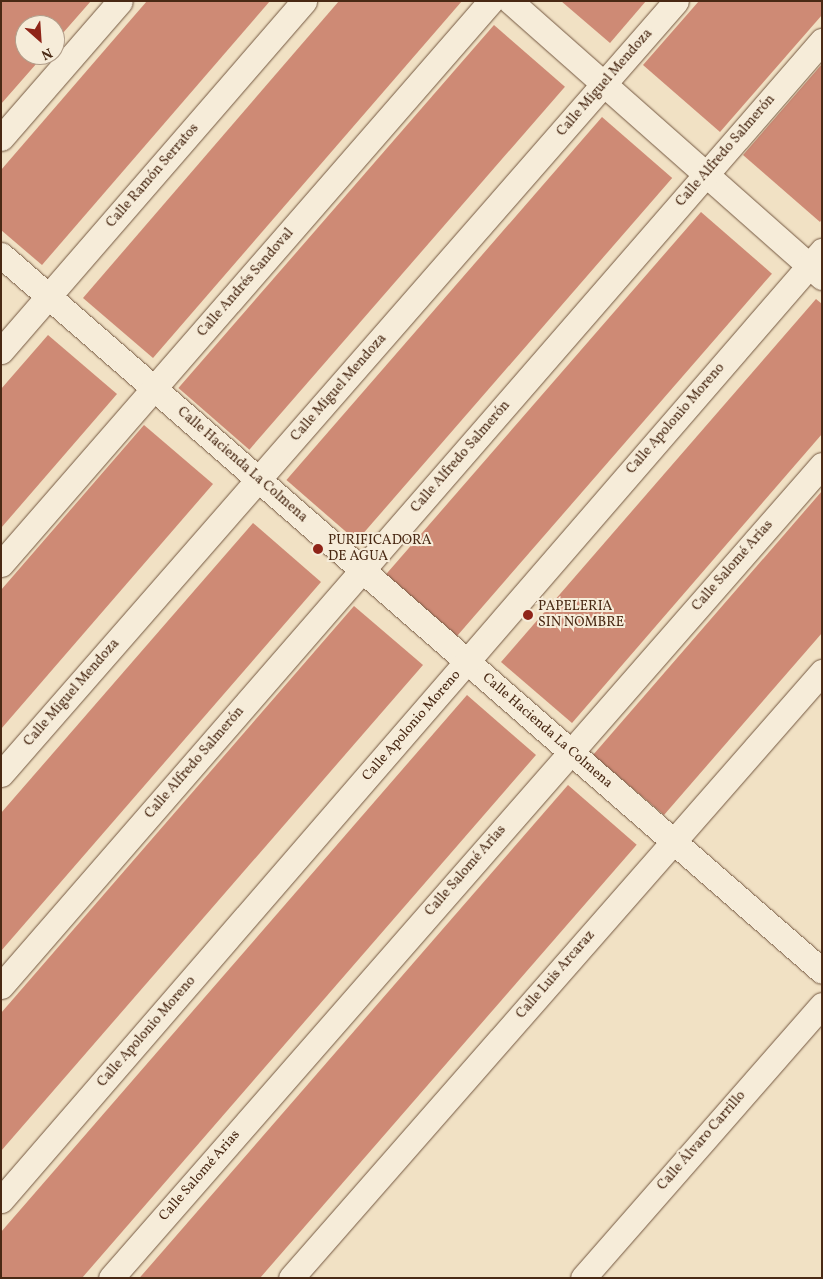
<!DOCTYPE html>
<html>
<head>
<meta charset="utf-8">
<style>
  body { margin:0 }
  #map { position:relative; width:823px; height:1279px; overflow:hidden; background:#f1e1c4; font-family:Vollkorn,serif }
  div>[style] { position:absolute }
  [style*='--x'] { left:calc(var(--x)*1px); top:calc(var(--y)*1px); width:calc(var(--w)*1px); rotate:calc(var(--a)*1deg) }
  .building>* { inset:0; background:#ce8a75; transform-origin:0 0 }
  .roads { filter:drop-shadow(0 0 1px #735740) drop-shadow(0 0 1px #735740) }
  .minor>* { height:25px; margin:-12.5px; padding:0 12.5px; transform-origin:12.5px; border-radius:12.5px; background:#f6ecd9 }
  .dots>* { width:14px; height:14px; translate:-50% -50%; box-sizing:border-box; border:2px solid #f6ecd9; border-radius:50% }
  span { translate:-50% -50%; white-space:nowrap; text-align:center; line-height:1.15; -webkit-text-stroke:4px #f6ecd9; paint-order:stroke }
  .street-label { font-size:14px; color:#492914 }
  .poi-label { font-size:14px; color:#492914 }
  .left { translate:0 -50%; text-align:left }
  .frame { position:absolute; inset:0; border:2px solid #492914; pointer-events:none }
  .north { position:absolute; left:15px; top:15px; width:50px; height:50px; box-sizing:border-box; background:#f6ecd9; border:1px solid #b19e8a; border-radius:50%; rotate:154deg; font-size:14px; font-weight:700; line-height:20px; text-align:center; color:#492914 }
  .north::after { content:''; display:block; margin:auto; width:18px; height:22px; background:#8f2418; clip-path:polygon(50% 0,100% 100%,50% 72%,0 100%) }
</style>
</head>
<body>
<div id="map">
  <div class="building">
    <div style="clip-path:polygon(1px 1px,91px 1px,55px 42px,55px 25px,25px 25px,25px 55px,44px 55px,1px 104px)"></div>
    <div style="clip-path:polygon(147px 1px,270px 1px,42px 265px,1px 230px,1px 170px)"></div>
    <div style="clip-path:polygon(339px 1px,462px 1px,153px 358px,83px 298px)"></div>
    <div style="clip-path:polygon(561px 1px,646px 1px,610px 43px)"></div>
    <div style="clip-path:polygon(699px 1px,822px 1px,822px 15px,720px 132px,643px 65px)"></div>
    <div style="left:494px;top:25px;width:94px;height:481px;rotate:41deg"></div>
    <div style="clip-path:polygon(822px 64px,822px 219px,820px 222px,743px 155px)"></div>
    <div style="left:602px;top:117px;width:93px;height:481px;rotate:41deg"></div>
    <div style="left:701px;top:212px;width:94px;height:480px;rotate:41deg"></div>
    <div style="clip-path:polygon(816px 299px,822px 304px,822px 434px,572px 723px,501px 662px)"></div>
    <div style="clip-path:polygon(48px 335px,117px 394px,1px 528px,1px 389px)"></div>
    <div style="clip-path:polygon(144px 425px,213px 484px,1px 729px,1px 590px)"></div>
    <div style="clip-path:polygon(822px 491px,822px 633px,664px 815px,593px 755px)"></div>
    <div style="clip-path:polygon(253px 523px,321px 582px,1px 951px,1px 813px)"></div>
    <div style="clip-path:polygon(354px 606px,423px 665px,1px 1151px,1px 1013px)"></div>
    <div style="clip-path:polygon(467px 695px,536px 755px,82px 1278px,1px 1278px,1px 1232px)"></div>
    <div style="left:568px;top:785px;width:91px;height:652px;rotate:41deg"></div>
  </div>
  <div class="roads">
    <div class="minor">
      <div style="--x:510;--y:1;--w:417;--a:41.5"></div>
      <div style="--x:1;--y:138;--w:181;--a:-49"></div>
      <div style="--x:1;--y:255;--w:1089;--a:41.09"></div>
      <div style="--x:1;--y:351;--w:463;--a:-49.1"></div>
      <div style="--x:1;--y:564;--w:746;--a:-48.97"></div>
      <div style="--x:1;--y:774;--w:1026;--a:-48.87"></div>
      <div style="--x:1;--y:986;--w:1252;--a:-49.02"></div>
      <div style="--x:1;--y:1200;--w:1255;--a:-49.14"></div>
      <div style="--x:111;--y:1278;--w:1080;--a:-48.83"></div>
      <div style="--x:291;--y:1278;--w:806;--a:-48.77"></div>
      <div style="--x:583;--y:1278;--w:363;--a:-48.8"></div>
    </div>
  </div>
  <div class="dots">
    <div style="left:318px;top:549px;background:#8f2418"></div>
    <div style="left:528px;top:615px;background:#8f2418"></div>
  </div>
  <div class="street-label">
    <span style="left:605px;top:83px;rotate:-49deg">Calle Miguel Mendoza</span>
    <span style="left:726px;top:151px;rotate:-49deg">Calle Alfredo Salmerón</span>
    <span style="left:153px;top:176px;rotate:-49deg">Calle Ramón Serratos</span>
    <span style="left:246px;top:283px;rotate:-49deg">Calle Andrés Sandoval</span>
    <span style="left:339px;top:388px;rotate:-49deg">Calle Miguel Mendoza</span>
    <span style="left:676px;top:419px;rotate:-49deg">Calle Apolonio Moreno</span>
    <span style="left:461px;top:457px;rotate:-49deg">Calle Alfredo Salmerón</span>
    <span style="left:242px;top:465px;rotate:41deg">Calle Hacienda La Colmena</span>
    <span style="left:733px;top:566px;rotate:-49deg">Calle Salomé Arias</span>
    <span style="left:72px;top:693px;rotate:-49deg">Calle Miguel Mendoza</span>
    <span style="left:412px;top:726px;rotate:-49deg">Calle Apolonio Moreno</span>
    <span style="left:547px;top:731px;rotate:41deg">Calle Hacienda La Colmena</span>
    <span style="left:195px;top:763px;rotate:-49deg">Calle Alfredo Salmerón</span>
    <span style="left:466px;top:871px;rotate:-49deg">Calle Salomé Arias</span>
    <span style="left:556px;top:975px;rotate:-49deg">Calle Luis Arcaraz</span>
    <span style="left:147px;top:1032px;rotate:-49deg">Calle Apolonio Moreno</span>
    <span style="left:702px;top:1141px;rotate:-49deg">Calle Álvaro Carrillo</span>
    <span style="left:200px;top:1176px;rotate:-49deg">Calle Salomé Arias</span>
  </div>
  <div class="poi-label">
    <span class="left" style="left:328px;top:549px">PURIFICADORA<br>DE AGUA</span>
    <span class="left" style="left:538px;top:615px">PAPELERIA<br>SIN NOMBRE</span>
  </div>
  <div class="frame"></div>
  <div class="north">N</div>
</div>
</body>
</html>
